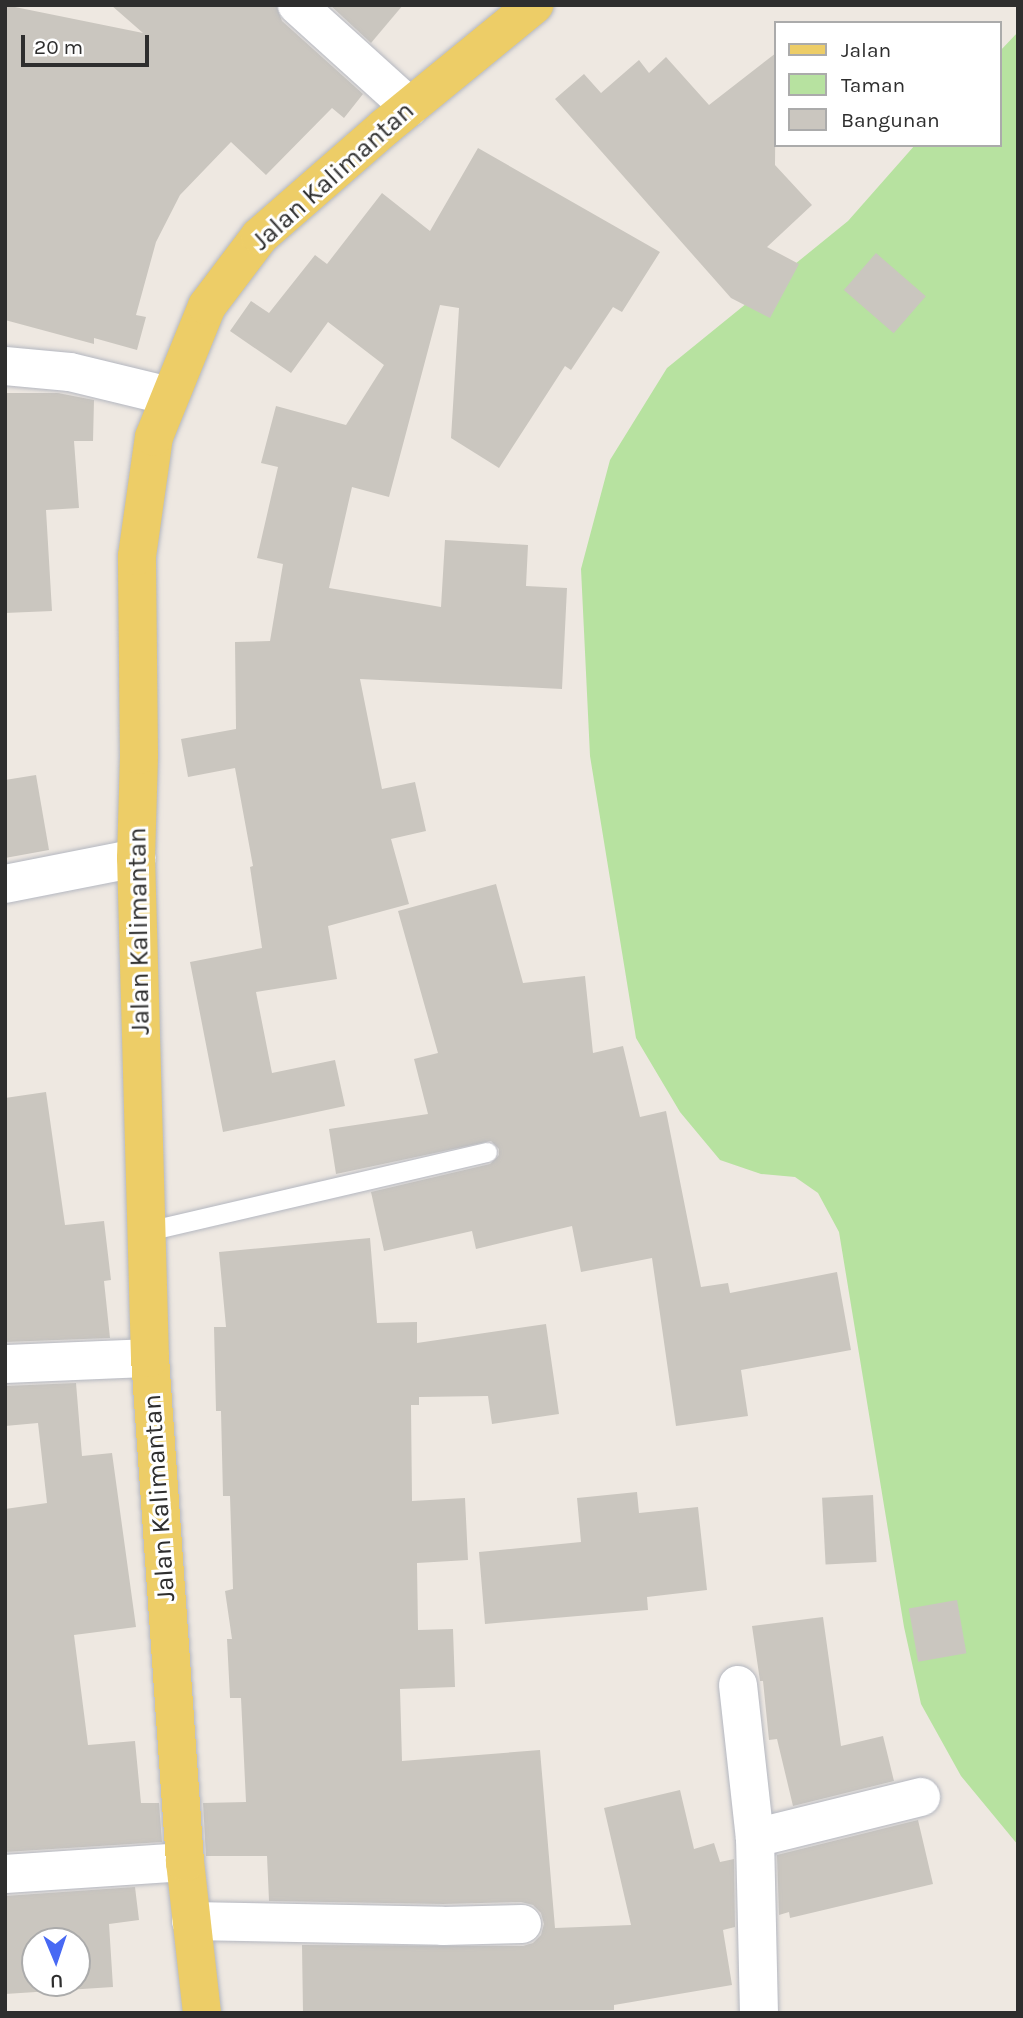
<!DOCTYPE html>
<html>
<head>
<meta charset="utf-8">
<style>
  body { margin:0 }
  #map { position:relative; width:1023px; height:2018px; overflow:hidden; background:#eee8e1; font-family:Karla,sans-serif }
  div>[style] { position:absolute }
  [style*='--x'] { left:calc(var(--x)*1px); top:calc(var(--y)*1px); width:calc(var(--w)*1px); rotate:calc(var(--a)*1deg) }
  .green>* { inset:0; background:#b7e2a0 }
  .building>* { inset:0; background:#cac6bf; transform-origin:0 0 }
  .roads { filter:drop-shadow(0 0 2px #b4b7c0) drop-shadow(0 0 2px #b4b7c0) }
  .service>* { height:19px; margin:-9.5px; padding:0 9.5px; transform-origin:9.5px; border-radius:9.5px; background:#fff }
  .minor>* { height:38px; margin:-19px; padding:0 19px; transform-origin:19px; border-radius:19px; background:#fff }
  .primary>* { height:38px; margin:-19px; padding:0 19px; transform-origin:19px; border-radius:19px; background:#edcd67 }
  span { translate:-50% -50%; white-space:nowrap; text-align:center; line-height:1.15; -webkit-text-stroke:6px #fff; paint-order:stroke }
  .street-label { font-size:26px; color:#2e2e2e }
  .frame { position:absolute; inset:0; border:7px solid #2e2e2e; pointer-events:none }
  .legend { position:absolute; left:774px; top:21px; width:228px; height:126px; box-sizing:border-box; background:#fff; border:2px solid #ababab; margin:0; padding:9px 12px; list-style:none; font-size:21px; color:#2e2e2e }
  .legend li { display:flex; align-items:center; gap:14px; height:35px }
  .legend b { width:35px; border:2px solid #ababab }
  .north { position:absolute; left:21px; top:1927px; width:70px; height:70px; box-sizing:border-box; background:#fff; border:2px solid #ababab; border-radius:50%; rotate:178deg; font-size:19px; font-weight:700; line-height:28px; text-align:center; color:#2e2e2e }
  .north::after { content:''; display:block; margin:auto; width:24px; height:32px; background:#4869f4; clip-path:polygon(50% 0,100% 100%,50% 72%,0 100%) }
  .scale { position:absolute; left:21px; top:35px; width:128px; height:32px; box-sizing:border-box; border:4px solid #2e2e2e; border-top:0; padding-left:9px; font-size:21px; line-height:24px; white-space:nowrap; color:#2e2e2e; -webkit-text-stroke:5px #fff; paint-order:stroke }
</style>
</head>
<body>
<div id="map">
  <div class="green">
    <div style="clip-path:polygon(1018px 32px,1018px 1845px,961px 1776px,921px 1704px,904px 1627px,839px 1232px,818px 1193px,795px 1177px,761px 1174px,720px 1160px,680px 1112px,636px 1038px,590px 756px,581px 569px,610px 460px,667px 368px,848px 221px,915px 145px,1000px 145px,1000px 51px)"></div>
  </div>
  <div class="building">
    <div style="clip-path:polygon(5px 5px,143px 33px,111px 5px,276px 5px,282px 21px,363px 94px,344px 118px,332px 108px,266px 175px,231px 142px,180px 195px,156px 242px,136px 315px,146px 317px,137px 350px,94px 338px,94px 344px,5px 320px)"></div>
    <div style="clip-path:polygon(330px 5px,403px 5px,371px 43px)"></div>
    <div style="clip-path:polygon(776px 53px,775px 165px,812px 205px,767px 247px,799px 264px,770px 318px,731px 298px,555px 99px,584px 74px,601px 93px,639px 60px,649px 73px,666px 57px,709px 105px)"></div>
    <div style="clip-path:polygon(478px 148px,660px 252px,622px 312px,613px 307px,571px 370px,565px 366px,499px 468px,451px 438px,459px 308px,440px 305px,389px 497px,352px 487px,329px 588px,441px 607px,445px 540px,528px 545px,526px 586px,567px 588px,562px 689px,360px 679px,382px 789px,415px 782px,426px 831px,391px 839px,409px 904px,328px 926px,337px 979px,256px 992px,272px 1073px,335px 1060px,345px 1106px,223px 1132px,190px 962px,262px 948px,250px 867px,253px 866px,235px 768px,188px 777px,181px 739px,236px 729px,235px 642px,270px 641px,283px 564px,257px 558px,278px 467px,261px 463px,276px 406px,346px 425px,384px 365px,328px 322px,291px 373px,230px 331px,251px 301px,269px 313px,315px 255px,327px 264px,382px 193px,430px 231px)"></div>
    <div style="left:876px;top:253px;width:66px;height:49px;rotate:41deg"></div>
    <div style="clip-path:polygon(5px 393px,58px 393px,94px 400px,93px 441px,74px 441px,79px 508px,46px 510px,52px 611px,5px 613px)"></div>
    <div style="clip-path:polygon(36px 775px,49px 850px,5px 858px,5px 780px)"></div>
    <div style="clip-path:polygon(496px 884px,523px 983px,585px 976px,593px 1053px,623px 1046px,640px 1117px,666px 1111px,701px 1287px,728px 1283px,730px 1293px,837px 1272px,851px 1350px,741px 1370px,748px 1416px,676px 1426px,652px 1258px,581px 1272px,572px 1226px,476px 1249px,472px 1231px,384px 1251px,371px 1192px,490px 1164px,499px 1155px,499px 1149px,491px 1141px,336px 1174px,329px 1129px,428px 1114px,414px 1059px,438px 1053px,398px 911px)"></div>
    <div style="clip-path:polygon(46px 1092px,65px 1225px,104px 1221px,111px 1280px,104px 1281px,110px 1338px,5px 1342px,5px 1098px)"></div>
    <div style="clip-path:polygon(370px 1238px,377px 1323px,417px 1322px,417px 1343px,546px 1324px,559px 1414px,492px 1424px,488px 1396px,419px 1397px,419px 1405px,411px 1405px,412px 1501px,465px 1498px,468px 1560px,417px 1563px,418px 1630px,453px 1629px,455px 1687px,400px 1689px,402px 1761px,540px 1750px,555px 1928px,631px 1925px,604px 1808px,680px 1790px,694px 1849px,714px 1843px,720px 1862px,734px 1859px,735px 1927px,723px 1930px,732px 1985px,614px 2005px,614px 2010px,303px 2013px,302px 1945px,523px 1946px,533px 1943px,541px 1935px,544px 1924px,541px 1913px,533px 1905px,521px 1902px,443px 1904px,269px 1901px,267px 1856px,206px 1856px,203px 1803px,246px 1802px,241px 1698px,230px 1698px,227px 1639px,232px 1639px,225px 1591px,233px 1589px,230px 1496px,223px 1496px,221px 1411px,216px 1411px,214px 1327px,226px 1327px,219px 1252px)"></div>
    <div style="clip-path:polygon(76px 1383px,82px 1456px,112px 1453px,136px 1627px,74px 1635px,88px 1745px,135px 1741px,141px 1803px,159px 1803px,162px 1842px,5px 1852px,5px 1509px,47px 1503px,38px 1423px,5px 1426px,5px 1386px)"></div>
    <div style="clip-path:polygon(637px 1492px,639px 1513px,698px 1507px,707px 1590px,647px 1597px,648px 1610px,485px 1624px,479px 1552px,581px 1542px,577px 1498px)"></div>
    <div style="left:873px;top:1495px;width:67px;height:51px;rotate:87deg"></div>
    <div style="left:957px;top:1600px;width:54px;height:49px;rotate:80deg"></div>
    <div style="clip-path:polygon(823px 1617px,841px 1746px,883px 1736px,894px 1781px,793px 1806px,777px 1739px,769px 1740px,763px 1681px,760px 1681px,752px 1626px)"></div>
    <div style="clip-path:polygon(918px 1820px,933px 1884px,790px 1918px,789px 1912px,779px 1915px,777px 1855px)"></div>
    <div style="clip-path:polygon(evenodd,135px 1887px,139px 1920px,109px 1924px,113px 1987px,5px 1994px,5px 1896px,135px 1887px,35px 1941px,77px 1941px,77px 1983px,35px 1983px,35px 1941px)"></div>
  </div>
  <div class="roads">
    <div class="service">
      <div style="--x:147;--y:1231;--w:349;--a:-13.1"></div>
    </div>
    <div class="minor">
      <div style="--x:297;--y:5;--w:152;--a:42.1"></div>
      <div style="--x:5;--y:366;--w:65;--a:5.3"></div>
      <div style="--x:70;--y:372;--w:102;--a:13.6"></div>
      <div style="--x:5;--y:884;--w:134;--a:-11.2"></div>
      <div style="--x:5;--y:1364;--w:145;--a:-2.4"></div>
      <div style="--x:738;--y:1685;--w:154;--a:83.7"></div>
      <div style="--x:755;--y:1838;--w:175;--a:88.7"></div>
      <div style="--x:755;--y:1838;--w:171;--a:-13.9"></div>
      <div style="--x:5;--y:1874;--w:180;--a:-3.8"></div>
      <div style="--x:191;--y:1921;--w:252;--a:1.1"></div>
      <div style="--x:443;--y:1926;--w:79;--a:-1.5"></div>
    </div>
    <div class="primary">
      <div style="--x:202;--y:2013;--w:152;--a:-96.4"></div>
      <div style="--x:185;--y:1862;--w:505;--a:-93.97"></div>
      <div style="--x:150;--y:1358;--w:500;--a:-91.6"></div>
      <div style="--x:136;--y:858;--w:103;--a:-88.3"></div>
      <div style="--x:139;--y:755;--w:199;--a:-90.6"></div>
      <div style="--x:137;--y:556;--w:120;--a:-81.9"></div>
      <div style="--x:154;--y:437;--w:141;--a:-68"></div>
      <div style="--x:207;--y:306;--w:88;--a:-52.9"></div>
      <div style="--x:260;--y:236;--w:166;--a:-41.1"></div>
      <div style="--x:385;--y:127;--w:193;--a:-39.3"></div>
    </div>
  </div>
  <div class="street-label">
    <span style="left:333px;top:176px;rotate:-42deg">Jalan Kalimantan</span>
    <span style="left:139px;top:931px;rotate:-91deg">Jalan Kalimantan</span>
    <span style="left:159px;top:1498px;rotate:-94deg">Jalan Kalimantan</span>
  </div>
  <div class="frame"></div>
  <ul class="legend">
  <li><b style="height:9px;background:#edcd67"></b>Jalan</li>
  <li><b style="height:19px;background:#b7e2a0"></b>Taman</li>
  <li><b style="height:19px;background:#cac6bf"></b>Bangunan</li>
  </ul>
  <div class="north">U</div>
  <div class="scale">20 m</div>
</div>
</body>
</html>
